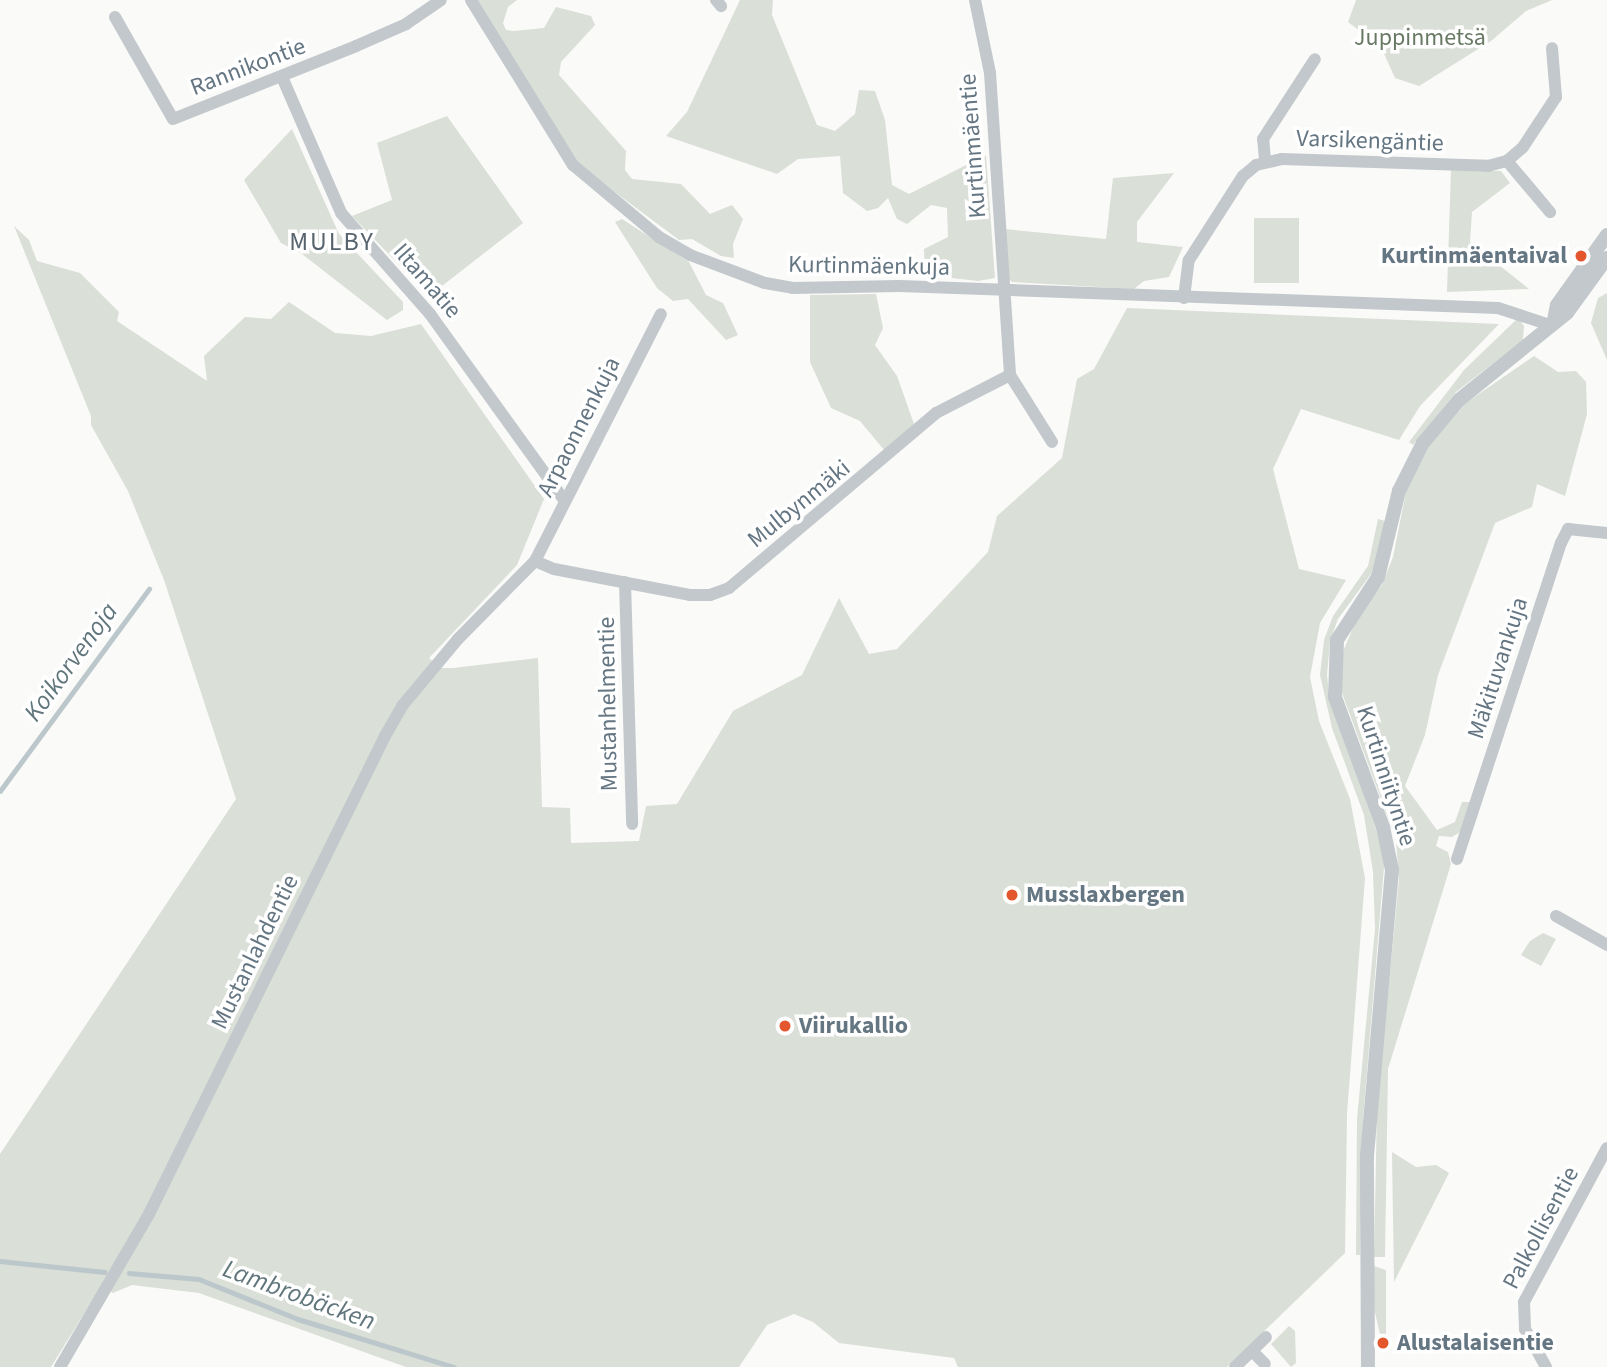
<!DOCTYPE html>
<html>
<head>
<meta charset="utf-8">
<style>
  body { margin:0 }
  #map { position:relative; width:1607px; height:1367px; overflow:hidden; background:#fafaf8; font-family:"Source Sans 3",sans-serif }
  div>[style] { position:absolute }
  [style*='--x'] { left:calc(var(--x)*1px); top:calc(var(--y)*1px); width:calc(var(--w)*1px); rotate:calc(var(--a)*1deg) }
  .green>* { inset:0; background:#dadfd7; transform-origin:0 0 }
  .stream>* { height:4.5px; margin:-2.25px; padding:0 2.25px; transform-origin:2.25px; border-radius:2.25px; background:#bbc7cb }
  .minor>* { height:12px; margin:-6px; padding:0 6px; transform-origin:6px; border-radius:6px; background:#c3c8cc }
  .tertiary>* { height:14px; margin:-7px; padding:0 7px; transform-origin:7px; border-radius:7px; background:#c3c8cc }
  .dots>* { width:19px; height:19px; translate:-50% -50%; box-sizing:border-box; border:4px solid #fff; border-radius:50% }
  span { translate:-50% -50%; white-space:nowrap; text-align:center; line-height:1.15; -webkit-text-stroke:7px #fff; paint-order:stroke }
  .park-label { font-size:24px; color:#687a64 }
  .street-label { font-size:24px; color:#657683 }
  .poi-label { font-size:24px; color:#657683; font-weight:700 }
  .right { translate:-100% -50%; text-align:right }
  .left { translate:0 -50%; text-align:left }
  .neighbourhood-label { font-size:26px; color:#57646e; letter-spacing:2px }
  .water-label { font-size:26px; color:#60757c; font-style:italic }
</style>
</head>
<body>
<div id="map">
  <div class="green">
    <div style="clip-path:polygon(478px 0,517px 0,508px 7px,503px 23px,506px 30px,514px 31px,544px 28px,556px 7px,591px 16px,595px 25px,561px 62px,559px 75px,626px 151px,625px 170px,632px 179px,681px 184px,710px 214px,732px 205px,743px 219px,733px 244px,734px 258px,721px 256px,692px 239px,679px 240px,580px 166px)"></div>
    <div style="clip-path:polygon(740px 0,773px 0,772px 15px,817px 125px,835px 131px,855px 114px,859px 90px,875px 91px,885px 120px,892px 185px,909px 194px,986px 155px,995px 278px,978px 281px,925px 275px,924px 249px,948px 237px,947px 208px,931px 205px,907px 224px,897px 219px,888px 198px,878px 208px,867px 211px,843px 193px,840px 156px,798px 159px,777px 174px,666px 136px,687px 112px)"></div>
    <div style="clip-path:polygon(1356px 0,1552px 0,1526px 11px,1491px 41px,1419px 86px,1395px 78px,1381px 47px,1348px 22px)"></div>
    <div style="clip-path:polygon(447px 116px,523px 223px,429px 296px,352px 216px,392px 200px,377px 143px)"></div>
    <div style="clip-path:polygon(292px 129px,339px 234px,403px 302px,403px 310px,387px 320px,302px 254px,281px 243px,244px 180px)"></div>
    <div style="clip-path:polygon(1451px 170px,1501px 171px,1510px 183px,1472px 212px,1470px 242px,1529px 289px,1447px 292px)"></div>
    <div style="clip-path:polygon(1174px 173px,1137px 222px,1137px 242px,1183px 247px,1169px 277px,1144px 281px,1134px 289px,1012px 282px,1007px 277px,1004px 229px,1106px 239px,1113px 178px)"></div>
    <div style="left:1254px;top:218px;width:45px;height:65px"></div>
    <div style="clip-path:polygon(622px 219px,689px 262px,706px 295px,723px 303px,738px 335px,726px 340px,688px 299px,673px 301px,657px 288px,615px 222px)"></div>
    <div style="clip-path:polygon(14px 226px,29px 240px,37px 261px,80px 273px,119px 312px,117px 321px,207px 381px,204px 356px,245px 317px,271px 319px,289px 302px,335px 333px,371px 336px,421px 324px,544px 499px,517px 565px,429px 658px,440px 668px,453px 668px,538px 658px,542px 807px,570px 808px,571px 843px,639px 841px,646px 806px,677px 804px,733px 711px,802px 675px,839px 598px,869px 654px,897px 649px,988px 552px,997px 516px,1062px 458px,1077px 379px,1094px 369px,1127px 308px,1499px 324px,1420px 406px,1399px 440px,1301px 409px,1273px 469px,1299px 569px,1346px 580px,1320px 623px,1310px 677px,1319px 721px,1350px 799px,1365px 878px,1347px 1114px,1345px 1253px,1227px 1367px,958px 1367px,954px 1358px,839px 1343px,813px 1322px,794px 1314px,767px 1325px,739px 1367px,406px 1367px,199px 1293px,132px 1285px,113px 1293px,101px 1286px,51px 1367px,0 1367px,0 1154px,236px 799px,164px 580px,128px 491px,91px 425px,91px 416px)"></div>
    <div style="clip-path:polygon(1607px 293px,1607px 360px,1591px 323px,1598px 298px)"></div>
    <div style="clip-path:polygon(876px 294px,883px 328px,875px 345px,897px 376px,914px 424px,885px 451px,860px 421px,831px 408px,810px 362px,810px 295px)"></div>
    <div style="clip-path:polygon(1518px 318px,1524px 326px,1523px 340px,1456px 392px,1413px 445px,1409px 442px,1464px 370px)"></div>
    <div style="clip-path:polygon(1534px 356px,1558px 372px,1576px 371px,1586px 382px,1587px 414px,1565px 496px,1537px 484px,1532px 507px,1495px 523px,1438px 675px,1425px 735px,1405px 786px,1437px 830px,1455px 822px,1462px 802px,1470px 802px,1462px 831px,1452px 837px,1439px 836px,1436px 846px,1448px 852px,1451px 864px,1388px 1069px,1385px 1257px,1374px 1257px,1377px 1109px,1399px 879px,1396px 840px,1342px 693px,1342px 654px,1360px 611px,1382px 585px,1393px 557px,1406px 492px,1431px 443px,1467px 402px)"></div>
    <div style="clip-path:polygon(1378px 519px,1385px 521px,1379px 554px,1371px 574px,1338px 619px,1330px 641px,1327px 675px,1329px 694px,1385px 855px,1363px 1119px,1360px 1255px,1356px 1255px,1357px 1119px,1375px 929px,1373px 872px,1364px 815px,1332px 728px,1320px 675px,1324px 640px,1333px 616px,1368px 566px)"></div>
    <div style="clip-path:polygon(1543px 933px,1556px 939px,1541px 966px,1521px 955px,1530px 941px)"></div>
    <div style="clip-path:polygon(1392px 1152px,1416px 1167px,1436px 1165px,1449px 1173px,1394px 1282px)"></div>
    <div style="clip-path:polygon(1374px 1266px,1386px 1270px,1386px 1334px,1380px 1334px,1373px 1304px)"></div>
    <div style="clip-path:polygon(1289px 1326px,1295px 1331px,1296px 1363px,1291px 1367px,1271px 1344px)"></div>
  </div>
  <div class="stream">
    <div style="--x:0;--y:791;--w:251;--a:-53.6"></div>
    <div style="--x:0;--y:1261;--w:105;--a:6"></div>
    <div style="--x:129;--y:1273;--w:70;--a:4.9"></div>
    <div style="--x:199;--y:1279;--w:107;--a:22"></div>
    <div style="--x:298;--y:1319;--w:163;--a:17.1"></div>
  </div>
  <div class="minor">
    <div style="--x:471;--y:0;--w:194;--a:58.3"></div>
    <div style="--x:573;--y:165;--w:112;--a:39.9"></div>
    <div style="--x:659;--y:237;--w:36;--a:30"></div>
    <div style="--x:690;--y:255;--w:80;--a:20.5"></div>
    <div style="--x:765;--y:283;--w:27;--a:10"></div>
    <div style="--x:792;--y:288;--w:107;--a:-1.1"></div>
    <div style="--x:899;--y:286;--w:599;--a:2.1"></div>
    <div style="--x:1498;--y:308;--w:55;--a:18.1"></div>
    <div style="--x:716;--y:0;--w:8;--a:50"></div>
    <div style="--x:975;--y:0;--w:75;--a:78.4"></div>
    <div style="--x:990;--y:73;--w:303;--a:86.2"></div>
    <div style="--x:115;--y:17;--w:117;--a:60.4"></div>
    <div style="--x:173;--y:119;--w:197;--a:-21.7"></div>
    <div style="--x:356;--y:46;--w:55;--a:-23.7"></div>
    <div style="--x:406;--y:24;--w:42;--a:-34.4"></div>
    <div style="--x:282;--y:77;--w:148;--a:66.5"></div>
    <div style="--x:341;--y:213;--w:135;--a:48.6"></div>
    <div style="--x:430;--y:314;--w:229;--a:54.2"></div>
    <div style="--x:1265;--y:160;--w:21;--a:-95"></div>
    <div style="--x:1263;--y:139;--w:95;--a:-57"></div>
    <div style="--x:1507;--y:161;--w:67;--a:49.9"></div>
    <div style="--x:1184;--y:298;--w:38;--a:-83"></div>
    <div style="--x:1189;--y:260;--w:100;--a:-57.3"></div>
    <div style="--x:1243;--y:176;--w:17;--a:-40"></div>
    <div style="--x:1256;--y:165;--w:27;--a:-13"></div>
    <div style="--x:1282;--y:159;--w:206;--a:1.9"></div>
    <div style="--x:1488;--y:166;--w:20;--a:-15"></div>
    <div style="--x:1507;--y:161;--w:21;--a:-41"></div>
    <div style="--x:1523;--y:147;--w:60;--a:-56.6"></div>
    <div style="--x:1556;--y:97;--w:49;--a:-94.7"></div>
    <div style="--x:1010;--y:375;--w:79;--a:57.9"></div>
    <div style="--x:535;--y:561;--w:277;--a:-63"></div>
    <div style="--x:625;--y:582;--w:242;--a:88.3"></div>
    <div style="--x:1457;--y:859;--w:333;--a:-71.8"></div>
    <div style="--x:1561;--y:543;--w:16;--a:-63"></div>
    <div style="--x:1568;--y:529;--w:39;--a:6"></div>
    <div style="--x:1556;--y:916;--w:59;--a:29.6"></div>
    <div style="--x:1252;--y:1351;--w:18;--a:45"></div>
    <div style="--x:60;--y:1367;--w:177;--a:-59.8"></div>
    <div style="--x:149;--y:1214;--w:533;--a:-63.72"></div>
    <div style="--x:385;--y:736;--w:34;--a:-60"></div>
    <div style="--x:402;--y:706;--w:87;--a:-50.1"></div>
    <div style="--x:458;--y:639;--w:110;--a:-45.4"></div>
    <div style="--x:535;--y:561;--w:21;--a:23"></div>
    <div style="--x:554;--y:569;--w:138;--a:10.8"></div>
    <div style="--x:690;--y:595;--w:20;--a:0"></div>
    <div style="--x:710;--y:595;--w:20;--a:-20"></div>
    <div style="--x:729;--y:588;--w:271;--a:-40.2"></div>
    <div style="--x:936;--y:413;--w:83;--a:-27.2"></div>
    <div style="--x:1235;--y:1367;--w:43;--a:-44.1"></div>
    <div style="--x:1546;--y:1367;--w:43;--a:-118.9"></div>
    <div style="--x:1525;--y:1329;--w:27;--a:-92"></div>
    <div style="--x:1524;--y:1302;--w:175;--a:-61.7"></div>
  </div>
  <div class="tertiary">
    <div style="--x:1554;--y:320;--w:15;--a:-79"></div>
    <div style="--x:1557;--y:305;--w:86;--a:-54.5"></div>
    <div style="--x:1368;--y:1367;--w:211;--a:-90.3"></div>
    <div style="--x:1367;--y:1156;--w:287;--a:-85"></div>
    <div style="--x:1392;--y:870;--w:44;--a:-101.8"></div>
    <div style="--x:1383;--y:827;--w:139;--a:-110.3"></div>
    <div style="--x:1335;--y:697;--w:57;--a:-88"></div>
    <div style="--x:1337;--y:640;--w:75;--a:-56.9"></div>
    <div style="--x:1378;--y:577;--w:89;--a:-76.3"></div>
    <div style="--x:1399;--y:491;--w:54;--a:-63.4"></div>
    <div style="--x:1423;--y:443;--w:56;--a:-50.1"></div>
    <div style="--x:1459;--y:400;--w:139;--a:-38.9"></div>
    <div style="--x:1567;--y:313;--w:68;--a:-54"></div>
  </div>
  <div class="dots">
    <div style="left:1581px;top:256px;background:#e4572e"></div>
    <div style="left:1012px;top:895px;background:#e4572e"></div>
    <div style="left:785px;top:1026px;background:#e4572e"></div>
    <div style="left:1383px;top:1343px;background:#e4572e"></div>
  </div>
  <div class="park-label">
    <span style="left:1420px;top:38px">Juppinmetsä</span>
  </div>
  <div class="street-label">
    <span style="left:248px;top:67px;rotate:-21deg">Rannikontie</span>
    <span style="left:1370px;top:141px;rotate:2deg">Varsikengäntie</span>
    <span style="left:973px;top:146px;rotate:-94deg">Kurtinmäentie</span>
    <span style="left:869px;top:266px;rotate:1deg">Kurtinmäenkuja</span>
    <span style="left:427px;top:281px;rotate:49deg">Iltamatie</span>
    <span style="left:579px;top:427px;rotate:-63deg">Arpaonnenkuja</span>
    <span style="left:799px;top:504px;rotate:-39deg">Mulbynmäki</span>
    <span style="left:1498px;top:668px;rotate:-72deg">Mäkituvankuja</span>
    <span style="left:608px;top:704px;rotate:-91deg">Mustanhelmentie</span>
    <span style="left:1386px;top:776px;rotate:72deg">Kurtinniityntie</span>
    <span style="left:255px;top:952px;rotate:-64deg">Mustanlahdentie</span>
    <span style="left:1541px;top:1228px;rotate:-62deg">Palkollisentie</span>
  </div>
  <div class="poi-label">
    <span class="right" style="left:1567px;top:256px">Kurtinmäentaival</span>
    <span class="left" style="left:1026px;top:895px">Musslaxbergen</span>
    <span class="left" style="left:799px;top:1026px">Viirukallio</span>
    <span class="left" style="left:1397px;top:1343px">Alustalaisentie</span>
  </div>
  <div class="neighbourhood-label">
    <span style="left:332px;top:242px">MULBY</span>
  </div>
  <div class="water-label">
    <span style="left:71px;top:662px;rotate:-54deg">Koikorvenoja</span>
    <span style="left:299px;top:1295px;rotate:20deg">Lambrobäcken</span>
  </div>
</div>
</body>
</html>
